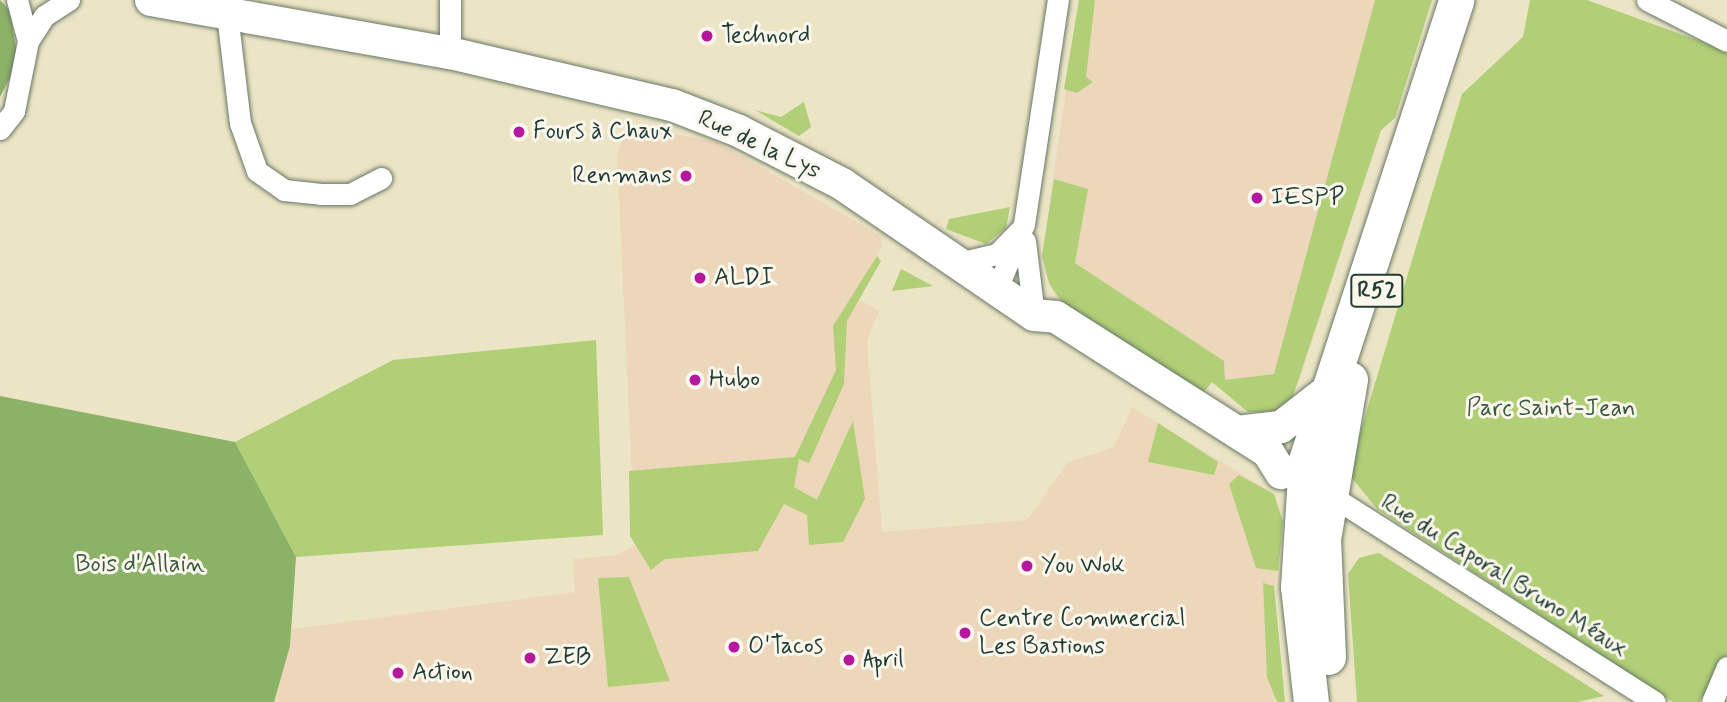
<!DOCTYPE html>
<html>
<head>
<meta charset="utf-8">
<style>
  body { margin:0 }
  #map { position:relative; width:1727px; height:702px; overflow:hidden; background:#ece5c5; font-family:Mynerve,sans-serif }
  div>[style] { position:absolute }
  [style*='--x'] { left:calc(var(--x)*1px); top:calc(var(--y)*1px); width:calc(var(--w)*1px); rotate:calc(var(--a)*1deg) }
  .built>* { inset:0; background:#edd7ba }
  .green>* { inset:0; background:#b0cf77 }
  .forest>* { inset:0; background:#8cb268 }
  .roads { filter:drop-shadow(0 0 2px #677867) drop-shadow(0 0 2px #677867) }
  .street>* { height:21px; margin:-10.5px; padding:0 10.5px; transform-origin:10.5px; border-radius:10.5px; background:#fff }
  .secondary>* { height:32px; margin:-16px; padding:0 16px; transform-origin:16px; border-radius:16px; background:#fff }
  .primary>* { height:35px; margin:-17.5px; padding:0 17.5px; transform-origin:17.5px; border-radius:17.5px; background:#fff }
  .dots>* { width:19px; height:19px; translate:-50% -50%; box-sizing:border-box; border:4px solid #fbf7ec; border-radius:50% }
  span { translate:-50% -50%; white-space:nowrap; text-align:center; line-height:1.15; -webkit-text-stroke:6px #fbf7ec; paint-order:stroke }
  .shield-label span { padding:2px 5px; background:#fbf7ec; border:2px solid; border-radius:5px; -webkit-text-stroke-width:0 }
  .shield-label { font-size:23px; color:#1f3d34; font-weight:700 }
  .poi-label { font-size:24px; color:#1f3d34 }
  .left { translate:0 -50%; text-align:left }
  .right { translate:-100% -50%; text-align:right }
  .street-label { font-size:24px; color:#1f3d34 }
  .park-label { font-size:24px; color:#3c5a41 }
</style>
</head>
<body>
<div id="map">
  <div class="built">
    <div style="clip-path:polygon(1079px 0,1432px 0,1395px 118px,1381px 130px,1299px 382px,1271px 412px,1248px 412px,1212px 382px,1204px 392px,1056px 297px,1049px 283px,1042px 256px)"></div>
    <div style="clip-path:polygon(644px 128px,717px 142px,881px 236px,882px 247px,853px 296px,879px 311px,867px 341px,882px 532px,1027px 520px,1068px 462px,1114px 447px,1132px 407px,1274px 494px,1283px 522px,1274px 586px,1275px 702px,274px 702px,292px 629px,575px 592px,573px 559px,617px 555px,635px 545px,617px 154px,621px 142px)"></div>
  </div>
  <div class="green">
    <div style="clip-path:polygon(1079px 0,1095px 0,1086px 77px,1093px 82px,1077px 93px,1064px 89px)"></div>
    <div style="clip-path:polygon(1375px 0,1432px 0,1395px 118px,1381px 130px,1292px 399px,1277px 411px,1248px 412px,1212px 382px,1204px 392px,1065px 307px,1049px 283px,1042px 256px,1054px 179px,1088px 189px,1075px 263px,1224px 361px,1225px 380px,1274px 374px)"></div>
    <div style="clip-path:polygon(1530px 0,1587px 0,1727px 51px,1727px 659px,1699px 702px,1673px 702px,1377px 509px,1348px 473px,1462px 94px,1523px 37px)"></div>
    <div style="clip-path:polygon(804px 102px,811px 127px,799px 136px,755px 110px,781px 117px)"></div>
    <div style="clip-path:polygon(1010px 207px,1006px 228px,986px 244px,946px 229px,949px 219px)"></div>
    <div style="clip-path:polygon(877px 256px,881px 261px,847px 321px,844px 384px,809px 463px,799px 459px,794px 487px,817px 500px,853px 421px,865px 499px,843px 542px,809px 545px,807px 515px,784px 504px,758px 551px,665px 559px,651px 570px,630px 536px,629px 471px,795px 457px,836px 370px,833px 326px)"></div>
    <div style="clip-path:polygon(901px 269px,933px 286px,892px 291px)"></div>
    <div style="clip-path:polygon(596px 340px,603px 535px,296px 557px,235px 442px,393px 360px)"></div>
    <div style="clip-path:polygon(1158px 423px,1218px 462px,1214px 475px,1148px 462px)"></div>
    <div style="clip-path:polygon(1239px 475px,1274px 494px,1283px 522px,1278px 571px,1256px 568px,1229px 484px)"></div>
    <div style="clip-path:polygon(1378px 553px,1379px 553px,1604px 696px,1578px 702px,1357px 702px,1348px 574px,1359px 558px)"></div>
    <div style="clip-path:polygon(629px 577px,670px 681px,608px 687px,598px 578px)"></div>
    <div style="clip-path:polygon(1263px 583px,1274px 586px,1285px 702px,1277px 702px,1267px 677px)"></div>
  </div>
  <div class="forest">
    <div style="clip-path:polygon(0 0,10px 11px,18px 62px,0 97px)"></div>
    <div style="clip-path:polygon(0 396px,235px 442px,296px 557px,290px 646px,274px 702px,0 702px)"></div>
  </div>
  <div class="roads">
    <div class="street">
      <div style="--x:17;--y:0;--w:42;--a:75"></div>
      <div style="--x:450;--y:0;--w:53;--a:90"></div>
      <div style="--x:1647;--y:0;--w:90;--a:27.1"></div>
      <div style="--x:227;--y:14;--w:110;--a:83.2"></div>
      <div style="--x:240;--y:123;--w:51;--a:70.5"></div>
      <div style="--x:257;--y:171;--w:33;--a:35"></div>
      <div style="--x:284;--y:190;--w:37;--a:6"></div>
      <div style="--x:321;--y:194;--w:29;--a:0"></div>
      <div style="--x:350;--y:194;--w:35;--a:-27"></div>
      <div style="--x:0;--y:129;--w:23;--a:-52"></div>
      <div style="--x:14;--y:111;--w:71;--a:-78.7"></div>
      <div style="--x:28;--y:41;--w:30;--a:-57"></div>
      <div style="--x:44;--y:16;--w:30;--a:-33"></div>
      <div style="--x:1025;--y:241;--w:75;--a:83.1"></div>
      <div style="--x:954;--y:264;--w:44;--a:-13.1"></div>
      <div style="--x:997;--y:254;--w:32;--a:-46"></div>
      <div style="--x:996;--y:291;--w:73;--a:-67.3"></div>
      <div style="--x:1024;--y:224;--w:227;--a:-81.4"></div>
      <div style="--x:1330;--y:495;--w:385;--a:32.5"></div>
      <div style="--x:1712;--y:702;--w:38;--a:-67"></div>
    </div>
    <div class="secondary">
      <div style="--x:151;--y:0;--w:304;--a:10.1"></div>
      <div style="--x:450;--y:53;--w:228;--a:13.2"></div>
      <div style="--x:672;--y:105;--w:72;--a:21.2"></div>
      <div style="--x:739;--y:131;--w:116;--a:27.2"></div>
      <div style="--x:842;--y:184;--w:232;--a:34.3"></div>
      <div style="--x:1034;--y:315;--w:22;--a:5"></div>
      <div style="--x:1056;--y:317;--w:251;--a:32.5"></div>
      <div style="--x:1268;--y:452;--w:25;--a:58"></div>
      <div style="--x:1237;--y:432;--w:44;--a:-6.5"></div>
      <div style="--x:1281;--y:427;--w:52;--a:-38"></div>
    </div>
    <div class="primary">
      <div style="--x:1328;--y:657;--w:118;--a:-92.4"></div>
      <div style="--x:1323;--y:539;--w:162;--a:-80.4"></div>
      <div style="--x:1311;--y:702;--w:116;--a:-96.4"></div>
      <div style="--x:1298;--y:587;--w:127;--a:-86.4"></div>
      <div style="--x:1306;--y:460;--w:484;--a:-71.9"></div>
    </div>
  </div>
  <div class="dots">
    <div style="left:707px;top:36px;background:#b5179e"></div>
    <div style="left:519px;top:132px;background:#b5179e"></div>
    <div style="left:686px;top:176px;background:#b5179e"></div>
    <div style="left:1257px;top:198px;background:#b5179e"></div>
    <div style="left:700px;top:278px;background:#b5179e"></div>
    <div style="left:695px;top:380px;background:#b5179e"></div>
    <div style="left:1027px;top:566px;background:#b5179e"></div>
    <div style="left:965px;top:633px;background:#b5179e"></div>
    <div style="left:734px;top:647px;background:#b5179e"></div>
    <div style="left:530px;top:658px;background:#b5179e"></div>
    <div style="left:849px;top:660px;background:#b5179e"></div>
    <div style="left:398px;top:673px;background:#b5179e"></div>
  </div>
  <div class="shield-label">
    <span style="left:1377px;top:291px">R52</span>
  </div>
  <div class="poi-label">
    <span class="left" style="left:721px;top:36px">Technord</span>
    <span class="left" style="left:533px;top:132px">Fours à Chaux</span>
    <span class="right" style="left:672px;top:176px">Renmans</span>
    <span class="left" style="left:1271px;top:198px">IESPP</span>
    <span class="left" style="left:714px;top:278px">ALDI</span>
    <span class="left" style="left:709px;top:380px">Hubo</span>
    <span class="left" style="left:1041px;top:566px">You Wok</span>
    <span class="left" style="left:979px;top:633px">Centre Commercial<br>Les Bastions</span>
    <span class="left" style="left:748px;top:647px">O'Tacos</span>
    <span class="left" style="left:544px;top:658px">ZEB</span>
    <span class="left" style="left:863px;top:660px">April</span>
    <span class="left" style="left:412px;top:673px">Action</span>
  </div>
  <div class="street-label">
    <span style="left:759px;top:145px;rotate:25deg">Rue de la Lys</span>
    <span style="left:1504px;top:576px;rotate:32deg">Rue du Caporal Bruno Méaux</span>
  </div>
  <div class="park-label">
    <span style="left:1551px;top:409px">Parc Saint-Jean</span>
    <span style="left:140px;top:565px">Bois d'Allain</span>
  </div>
</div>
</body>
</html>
